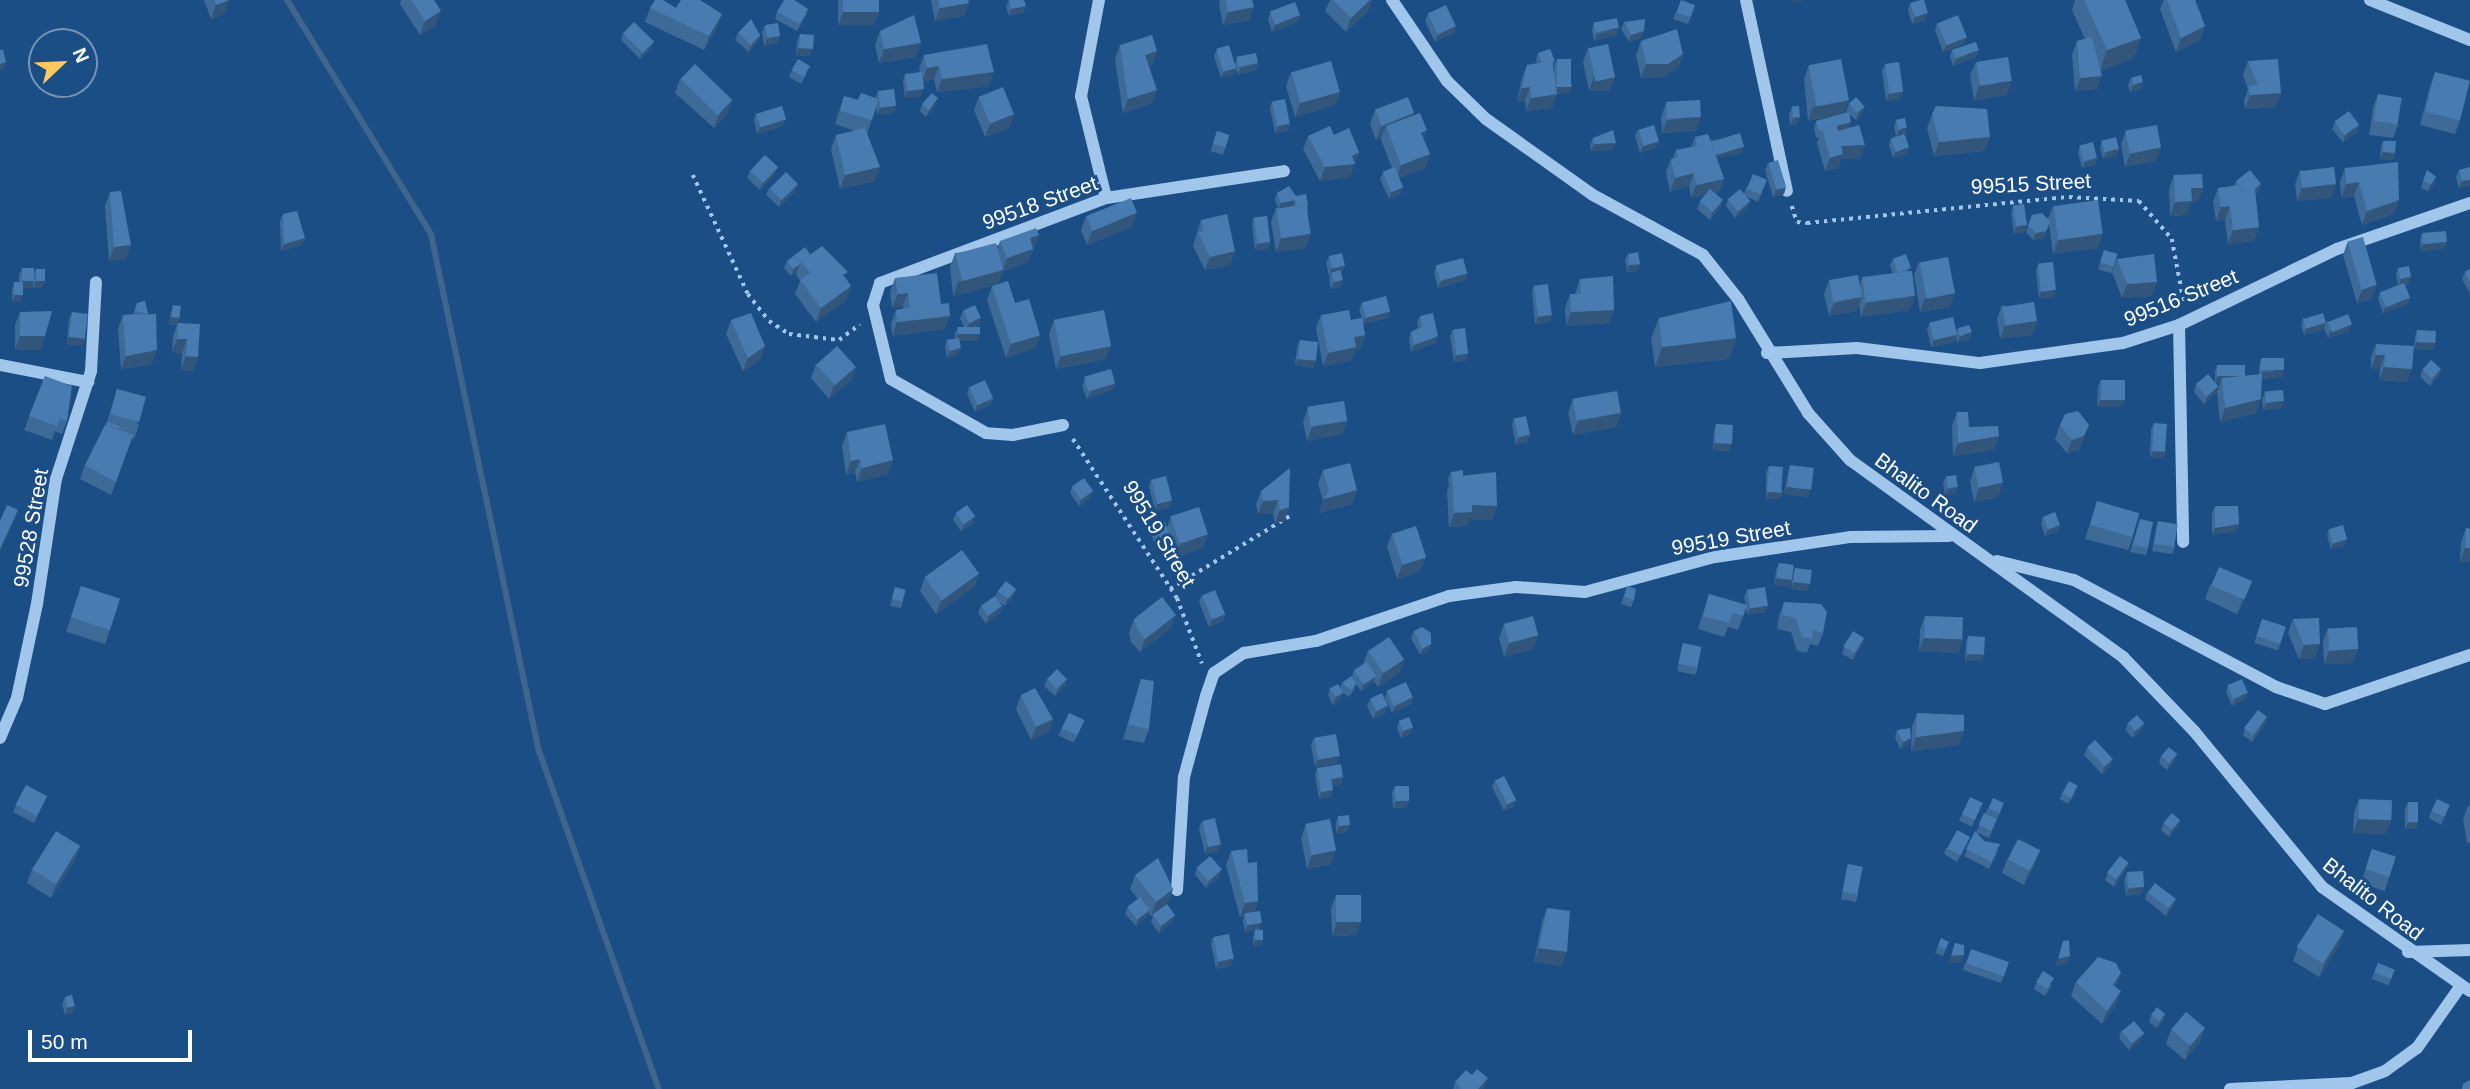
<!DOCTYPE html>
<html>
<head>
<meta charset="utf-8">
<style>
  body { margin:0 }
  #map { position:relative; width:2470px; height:1089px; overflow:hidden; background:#1b4e85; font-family:Arial,sans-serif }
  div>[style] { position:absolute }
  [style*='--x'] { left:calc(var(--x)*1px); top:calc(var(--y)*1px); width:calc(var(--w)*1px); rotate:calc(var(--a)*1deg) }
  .stream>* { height:6px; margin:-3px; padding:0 3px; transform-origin:3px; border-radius:3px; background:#40668e }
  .path>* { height:3.5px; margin-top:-1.75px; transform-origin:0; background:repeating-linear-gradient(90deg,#a1c6eb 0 3.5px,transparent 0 8.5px) }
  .minor>* { height:12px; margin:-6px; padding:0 6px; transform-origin:6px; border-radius:6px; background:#a1c6eb }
  .wall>* { inset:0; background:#3e6a97; transform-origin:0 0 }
  .shaded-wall>* { inset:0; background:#32567b }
  .building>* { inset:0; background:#487bb0; transform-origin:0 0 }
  span { translate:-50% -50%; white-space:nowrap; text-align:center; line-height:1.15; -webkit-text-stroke:6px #1b4e85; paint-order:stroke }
  .street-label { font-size:21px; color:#fff }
  .north { position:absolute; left:28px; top:28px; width:70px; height:70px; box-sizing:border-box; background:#1b4e85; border:2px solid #7695b6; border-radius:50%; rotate:67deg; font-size:19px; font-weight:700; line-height:28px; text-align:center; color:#fff }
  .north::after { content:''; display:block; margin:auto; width:24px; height:32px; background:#fdc85e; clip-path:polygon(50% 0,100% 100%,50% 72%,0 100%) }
  .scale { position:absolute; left:28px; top:1030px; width:164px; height:32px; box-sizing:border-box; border:4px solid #fff; border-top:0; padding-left:9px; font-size:21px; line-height:24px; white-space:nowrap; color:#fff; -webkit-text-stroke:5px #1b4e85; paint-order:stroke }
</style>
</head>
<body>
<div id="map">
  <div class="stream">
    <div style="--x:287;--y:0;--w:275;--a:58.4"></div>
    <div style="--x:431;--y:234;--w:525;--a:78.24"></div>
    <div style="--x:538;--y:748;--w:362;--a:70.5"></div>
  </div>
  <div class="path">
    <div style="--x:693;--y:175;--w:131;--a:65.2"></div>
    <div style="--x:748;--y:294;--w:34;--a:52"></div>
    <div style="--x:769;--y:321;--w:24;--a:33"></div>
    <div style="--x:789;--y:334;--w:50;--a:6.8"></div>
    <div style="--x:839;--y:340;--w:26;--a:-37"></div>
    <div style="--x:1792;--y:206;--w:17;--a:73"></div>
    <div style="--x:1797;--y:222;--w:10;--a:6"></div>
    <div style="--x:1807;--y:223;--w:263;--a:-5.7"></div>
    <div style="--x:2069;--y:197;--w:70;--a:3.3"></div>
    <div style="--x:2139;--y:201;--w:50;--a:49"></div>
    <div style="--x:2172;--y:239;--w:65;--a:79.4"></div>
    <div style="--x:1073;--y:439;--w:190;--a:56.8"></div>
    <div style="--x:1177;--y:598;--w:70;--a:69"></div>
    <div style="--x:1170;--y:589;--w:144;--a:-31.4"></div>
  </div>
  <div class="minor">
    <div style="--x:1099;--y:0;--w:98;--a:100.6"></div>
    <div style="--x:1081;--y:96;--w:105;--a:76.2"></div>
    <div style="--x:1392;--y:0;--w:98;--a:55.8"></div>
    <div style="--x:1447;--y:81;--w:54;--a:44.3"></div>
    <div style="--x:1486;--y:119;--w:131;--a:35.4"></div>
    <div style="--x:1593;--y:195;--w:125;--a:28.6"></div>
    <div style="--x:1703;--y:255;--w:56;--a:51.5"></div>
    <div style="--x:1738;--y:299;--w:134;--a:58.4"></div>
    <div style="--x:1808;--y:413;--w:63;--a:48.2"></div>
    <div style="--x:1850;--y:460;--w:337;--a:35.8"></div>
    <div style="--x:2123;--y:657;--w:103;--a:46.2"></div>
    <div style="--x:2194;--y:731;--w:202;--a:50.6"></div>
    <div style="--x:2322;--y:887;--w:181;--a:35.1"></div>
    <div style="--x:1746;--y:0;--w:195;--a:77.9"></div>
    <div style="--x:2370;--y:0;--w:108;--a:21.8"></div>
    <div style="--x:2179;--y:325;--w:217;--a:88.9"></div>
    <div style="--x:1767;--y:353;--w:90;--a:-3.2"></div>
    <div style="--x:1857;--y:348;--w:124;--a:7"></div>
    <div style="--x:1980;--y:363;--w:144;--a:-8"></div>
    <div style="--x:2123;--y:343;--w:59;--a:-17.8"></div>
    <div style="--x:2179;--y:325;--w:175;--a:-25.7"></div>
    <div style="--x:2337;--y:249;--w:141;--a:-19.1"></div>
    <div style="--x:0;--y:365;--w:90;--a:10.9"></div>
    <div style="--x:1063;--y:425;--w:51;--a:168.7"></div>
    <div style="--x:1013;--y:435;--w:27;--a:-176"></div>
    <div style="--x:986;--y:433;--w:109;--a:-150.4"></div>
    <div style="--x:891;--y:379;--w:76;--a:-103.7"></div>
    <div style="--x:873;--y:305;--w:23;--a:-72"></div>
    <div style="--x:880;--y:283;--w:241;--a:-20.6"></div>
    <div style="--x:1106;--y:198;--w:180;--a:-8.6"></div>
    <div style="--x:1997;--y:561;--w:79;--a:13.9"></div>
    <div style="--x:2074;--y:580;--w:229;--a:27.9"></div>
    <div style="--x:2276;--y:687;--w:52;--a:19.1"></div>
    <div style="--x:2325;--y:704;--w:153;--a:-18.7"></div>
    <div style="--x:0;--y:738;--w:43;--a:-67"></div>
    <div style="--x:17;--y:698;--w:96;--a:-78"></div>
    <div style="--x:37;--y:604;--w:126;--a:-81.4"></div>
    <div style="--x:56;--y:479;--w:114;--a:-72"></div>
    <div style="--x:91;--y:371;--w:89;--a:-86.8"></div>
    <div style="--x:1177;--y:890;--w:113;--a:-86.5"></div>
    <div style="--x:1184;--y:777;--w:84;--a:-74.8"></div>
    <div style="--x:1206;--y:696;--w:24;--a:-71"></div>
    <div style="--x:1214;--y:673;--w:36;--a:-34"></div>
    <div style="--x:1244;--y:653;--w:73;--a:-9.5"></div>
    <div style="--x:1316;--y:641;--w:140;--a:-18.7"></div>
    <div style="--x:1449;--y:596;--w:68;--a:-7.7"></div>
    <div style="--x:1516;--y:587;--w:69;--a:4.1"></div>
    <div style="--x:1585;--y:592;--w:135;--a:-15.1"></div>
    <div style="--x:1715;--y:557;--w:136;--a:-8.4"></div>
    <div style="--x:1850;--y:537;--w:99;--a:-0.6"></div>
    <div style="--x:2408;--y:952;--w:62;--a:-1.8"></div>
    <div style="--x:2230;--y:1089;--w:122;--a:-2.8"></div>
    <div style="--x:2352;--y:1083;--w:35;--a:-20"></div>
    <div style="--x:2385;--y:1071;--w:39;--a:-36"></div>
    <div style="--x:2417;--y:1048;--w:75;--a:-54.8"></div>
  </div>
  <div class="wall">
    <div style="clip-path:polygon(204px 0,229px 0,224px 14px,211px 19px)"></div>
    <div style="clip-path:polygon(401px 0,434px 0,436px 25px,420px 35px,400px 4px)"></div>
    <div style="clip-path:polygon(838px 0,879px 0,879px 11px,874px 25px,838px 25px)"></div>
    <div style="clip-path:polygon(931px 0,968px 0,969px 3px,964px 16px,935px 21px)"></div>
    <div style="clip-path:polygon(1009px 0,1026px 6px,1023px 13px,1009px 16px,1006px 6px)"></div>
    <div style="clip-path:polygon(1220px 0,1252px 0,1254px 7px,1249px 20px,1223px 25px,1219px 4px)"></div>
    <div style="clip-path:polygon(1330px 0,1372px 0,1368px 11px,1346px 32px,1325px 11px)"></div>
    <div style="clip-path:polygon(2075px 0,2125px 0,2141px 38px,2134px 58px,2100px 71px,2097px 89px,2075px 91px,2072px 55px,2077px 41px,2085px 39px,2072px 10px)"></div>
    <div style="clip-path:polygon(2164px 0,2195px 0,2205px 26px,2200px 40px,2176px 52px,2160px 9px)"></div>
    <div style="clip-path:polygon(1910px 3px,1926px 20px,1912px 24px,1908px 10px)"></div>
    <div style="clip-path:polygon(1695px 5px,1688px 24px,1673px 19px,1676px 12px)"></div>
    <div style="clip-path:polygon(650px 8px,676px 8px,722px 14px,717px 27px,704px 50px,645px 22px)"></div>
    <div style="clip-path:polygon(808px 9px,806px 15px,797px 31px,775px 19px,777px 12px)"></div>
    <div style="clip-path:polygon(1270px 13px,1300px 15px,1297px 22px,1272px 32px,1268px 20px)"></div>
    <div style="clip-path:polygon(1428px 14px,1456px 26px,1454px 33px,1435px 42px,1425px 21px)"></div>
    <div style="clip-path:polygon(1624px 22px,1641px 38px,1629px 42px,1621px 29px)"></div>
    <div style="clip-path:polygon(1594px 23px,1617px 35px,1594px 41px,1592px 30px)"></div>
    <div style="clip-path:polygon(1937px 23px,1964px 44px,1943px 52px,1935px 30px)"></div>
    <div style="clip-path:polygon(765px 25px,780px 36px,777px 43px,764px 46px,762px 32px)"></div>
    <div style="clip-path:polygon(880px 31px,916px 57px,879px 63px,875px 45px)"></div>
    <div style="clip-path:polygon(623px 33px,651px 48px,640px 59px,621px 40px)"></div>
    <div style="clip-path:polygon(738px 33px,760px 35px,758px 42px,749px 52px,735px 40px)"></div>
    <div style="clip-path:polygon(800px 34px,810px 56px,796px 55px,797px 41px)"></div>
    <div style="clip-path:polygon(1641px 41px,1683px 54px,1678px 68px,1663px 77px,1641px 78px,1636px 55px)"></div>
    <div style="clip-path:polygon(1120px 45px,1157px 51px,1152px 65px,1149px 66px,1152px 103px,1123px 113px,1115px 59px)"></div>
    <div style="clip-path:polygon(1588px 48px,1610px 91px,1589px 91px,1583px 62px)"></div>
    <div style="clip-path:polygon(1217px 49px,1235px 64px,1237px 58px,1258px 63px,1256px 70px,1238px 75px,1236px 69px,1233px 75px,1221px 78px,1214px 56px)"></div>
    <div style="clip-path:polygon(1952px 50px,1976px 57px,1953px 66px,1950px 57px)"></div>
    <div style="clip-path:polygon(1538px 53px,1555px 61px,1553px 67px,1554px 79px,1554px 66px,1557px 59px,1572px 86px,1569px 93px,1557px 94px,1552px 108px,1526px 111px,1525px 101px,1517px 102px,1522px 78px,1527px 65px,1537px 63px,1536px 60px)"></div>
    <div style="clip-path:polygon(924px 55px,989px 86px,937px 92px,934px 79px,923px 82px,921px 96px,905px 98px,903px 81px,905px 74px,920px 72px,919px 69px)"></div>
    <div style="clip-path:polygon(2248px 61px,2281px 93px,2276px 107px,2245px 109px,2244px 100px,2248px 89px,2243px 75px)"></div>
    <div style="clip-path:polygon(1976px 62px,2007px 95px,1974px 100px,1970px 75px)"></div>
    <div style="clip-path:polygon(1885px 64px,1901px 99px,1886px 101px,1882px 71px)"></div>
    <div style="clip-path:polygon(1809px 65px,1844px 113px,1848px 112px,1846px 111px,1849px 104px,1862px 114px,1856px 120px,1849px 114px,1849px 127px,1860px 159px,1841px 159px,1838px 168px,1825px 171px,1817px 143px,1819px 137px,1816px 138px,1814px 128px,1816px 121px,1839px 115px,1808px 121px,1804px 79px)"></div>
    <div style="clip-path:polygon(792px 70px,807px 73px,801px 84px,789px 77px)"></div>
    <div style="clip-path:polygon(1291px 72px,1340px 92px,1335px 105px,1295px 117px,1286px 86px)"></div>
    <div style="clip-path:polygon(2435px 72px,2460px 120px,2455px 134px,2420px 125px,2430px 86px)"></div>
    <div style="clip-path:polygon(2131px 78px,2143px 82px,2141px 89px,2130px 92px,2128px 85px)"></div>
    <div style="clip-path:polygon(680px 79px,727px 114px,714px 128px,675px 93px)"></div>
    <div style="clip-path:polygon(878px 91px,894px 113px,877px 114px,876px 107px,867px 134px,875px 181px,840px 189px,831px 149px,836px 135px,855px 131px,835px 124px,844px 96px,858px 100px,875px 98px)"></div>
    <div style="clip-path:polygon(2378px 94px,2398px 125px,2393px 138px,2369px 135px,2373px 108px)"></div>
    <div style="clip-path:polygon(979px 96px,1014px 114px,1009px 128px,985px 137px,974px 110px)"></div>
    <div style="clip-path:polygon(1272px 101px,1290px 124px,1288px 131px,1275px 133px,1270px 108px)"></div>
    <div style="clip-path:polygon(1666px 103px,1696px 131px,1662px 133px,1661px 117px)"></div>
    <div style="clip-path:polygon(922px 104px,936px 105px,926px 117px,920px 111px)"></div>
    <div style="clip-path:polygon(1792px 107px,1800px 117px,1797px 124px,1790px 125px,1789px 114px)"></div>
    <div style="clip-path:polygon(1375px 110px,1414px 113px,1413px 116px,1430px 154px,1425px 168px,1399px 178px,1401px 194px,1389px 199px,1380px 179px,1383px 172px,1392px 168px,1381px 140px,1381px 138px,1376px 140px,1370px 124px)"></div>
    <div style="clip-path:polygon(756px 113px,783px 126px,757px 134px,754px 120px)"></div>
    <div style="clip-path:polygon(1932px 114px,1985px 151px,1934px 156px,1927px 128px)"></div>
    <div style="clip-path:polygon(1896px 120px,1905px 135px,1909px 147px,1906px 154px,1893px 158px,1889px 145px,1891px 138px,1896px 136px,1894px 127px)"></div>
    <div style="clip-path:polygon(2335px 122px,2359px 125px,2357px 132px,2343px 142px,2332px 129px)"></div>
    <div style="clip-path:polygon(1638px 129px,1656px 148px,1640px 153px,1635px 136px)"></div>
    <div style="left:1217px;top:131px;width:13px;height:21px;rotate:18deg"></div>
    <div style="clip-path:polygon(2126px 131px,2156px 161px,2125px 167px,2121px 144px)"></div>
    <div style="clip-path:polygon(1334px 135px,1359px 152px,1350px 177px,1320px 181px,1303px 149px,1308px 136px)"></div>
    <div style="clip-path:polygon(1695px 137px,1744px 146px,1741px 153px,1717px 158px,1724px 179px,1719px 192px,1715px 193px,1721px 207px,1710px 220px,1697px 209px,1700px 202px,1705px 195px,1691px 198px,1689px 186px,1670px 192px,1666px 172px,1671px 159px,1673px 158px,1676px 150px,1691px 147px)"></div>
    <div style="clip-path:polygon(1593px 138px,1613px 150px,1591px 151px,1590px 145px)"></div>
    <div style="clip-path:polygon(2102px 141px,2119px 149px,2117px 155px,2103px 159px,2100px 148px)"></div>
    <div style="clip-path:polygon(2383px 141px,2395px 153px,2393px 160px,2380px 159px,2381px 147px)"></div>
    <div style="clip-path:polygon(2080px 146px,2097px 158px,2095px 165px,2082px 168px,2078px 153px)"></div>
    <div style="clip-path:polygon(1768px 163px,1784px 194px,1773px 197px,1765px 170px)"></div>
    <div style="clip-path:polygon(2470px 167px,2459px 188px,2456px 177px,2459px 170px)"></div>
    <div style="clip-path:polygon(2345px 168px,2399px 200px,2394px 214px,2362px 225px,2354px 196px,2341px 198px,2340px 182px)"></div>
    <div style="clip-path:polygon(2300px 170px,2336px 184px,2331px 198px,2297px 201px,2295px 184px)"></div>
    <div style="clip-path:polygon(2427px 170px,2436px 177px,2434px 184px,2428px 191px,2421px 188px)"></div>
    <div style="clip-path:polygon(750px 171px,775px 174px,760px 190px,747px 178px)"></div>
    <div style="clip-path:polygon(2174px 175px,2203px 188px,2198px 201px,2191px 202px,2187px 215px,2170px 216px,2169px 189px)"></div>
    <div style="clip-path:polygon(1767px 180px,1758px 202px,1745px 196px,1747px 208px,1735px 218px,1726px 206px,1728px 199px,1744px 194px,1746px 188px)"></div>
    <div style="clip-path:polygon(2236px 181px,2259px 191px,2255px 194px,2259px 227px,2254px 241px,2228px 244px,2225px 220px,2216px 221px,2213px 202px,2218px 188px,2234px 186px)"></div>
    <div style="clip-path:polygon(769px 188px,795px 191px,779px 207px,766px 195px)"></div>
    <div style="clip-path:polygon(110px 192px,126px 259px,109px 261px,105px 206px)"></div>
    <div style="clip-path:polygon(1277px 193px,1296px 196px,1308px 205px,1306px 248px,1276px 252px,1271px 222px,1276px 208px,1278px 208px,1275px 200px)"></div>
    <div style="clip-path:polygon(2013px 206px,2027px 225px,2024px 232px,2014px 234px,2011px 213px)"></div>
    <div style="clip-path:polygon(2053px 206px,2098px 248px,2053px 254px,2049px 224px,2044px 238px,2033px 240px,2026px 232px,2032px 215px,2048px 219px)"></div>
    <div style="clip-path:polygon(283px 214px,305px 238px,302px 245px,281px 251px,280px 221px)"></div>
    <div style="clip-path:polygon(1086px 216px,1132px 227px,1087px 245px,1081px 230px)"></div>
    <div style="clip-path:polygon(1254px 217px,1270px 242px,1268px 249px,1255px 250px,1252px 224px)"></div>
    <div style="clip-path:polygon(1201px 220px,1235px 251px,1230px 265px,1205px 270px,1193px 246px)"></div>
    <div style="clip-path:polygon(2422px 233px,2444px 249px,2421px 251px,2420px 240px)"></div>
    <div style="clip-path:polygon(1039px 235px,1028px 262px,1002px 272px,998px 284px,953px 296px,950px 267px,955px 253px,997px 249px,1000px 241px)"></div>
    <div style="clip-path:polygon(2348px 241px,2372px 299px,2357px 303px,2343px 255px)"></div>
    <div style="left:2104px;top:250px;width:14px;height:20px;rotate:17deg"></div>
    <div style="clip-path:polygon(810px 254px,846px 278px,851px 286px,846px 300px,816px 322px,795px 294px,800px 281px,796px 275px,797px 271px,791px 276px,784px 268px,787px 261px)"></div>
    <div style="clip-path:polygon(1628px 254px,1640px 264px,1637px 271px,1627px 272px,1625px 260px)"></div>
    <div style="clip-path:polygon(1329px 256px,1342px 273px,1341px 273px,1343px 280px,1340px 287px,1331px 289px,1329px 279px,1330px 276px,1329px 276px,1326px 263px)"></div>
    <div style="clip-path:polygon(1893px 259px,1910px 272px,1910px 310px,1861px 317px,1859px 305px,1857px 311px,1829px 316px,1824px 294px,1829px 280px,1859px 286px,1862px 278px,1893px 274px,1890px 265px)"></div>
    <div style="clip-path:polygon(2117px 259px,2152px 296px,2122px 298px,2112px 272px)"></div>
    <div style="clip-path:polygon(1919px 262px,1950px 307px,1920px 312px,1914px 275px)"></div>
    <div style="clip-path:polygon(2038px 264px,2054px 297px,2039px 298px,2036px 271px)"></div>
    <div style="clip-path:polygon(1436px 266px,1467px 273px,1465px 280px,1438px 288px,1434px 273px)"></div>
    <div style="clip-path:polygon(22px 268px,34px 273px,36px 269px,42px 288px,33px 288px,33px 283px,32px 288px,23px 288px,21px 302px,12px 302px,12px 290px,14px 283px,19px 282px,19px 275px)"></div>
    <div style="clip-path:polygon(2398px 268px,2409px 284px,2405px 285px,2410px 298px,2407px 305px,2383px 313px,2378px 299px,2380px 292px,2398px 285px,2396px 275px)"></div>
    <div style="clip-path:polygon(2470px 269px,2470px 291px,2469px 292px,2462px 279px,2465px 272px)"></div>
    <div style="clip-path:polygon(895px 278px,941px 304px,945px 329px,892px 336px,891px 323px,896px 310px,903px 309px,903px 306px,892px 308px,890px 292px)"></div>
    <div style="clip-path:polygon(1580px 279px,1614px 310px,1609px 323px,1566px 326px,1565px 308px,1570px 294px,1575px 294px)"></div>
    <div style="clip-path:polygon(1534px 285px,1552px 315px,1549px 322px,1535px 324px,1532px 292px)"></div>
    <div style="clip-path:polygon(992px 286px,1015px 303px,1040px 335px,1035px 348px,1006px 358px,987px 300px)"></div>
    <div style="clip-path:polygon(145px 301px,152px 364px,121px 369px,118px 329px,123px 315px,133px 314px,137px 303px)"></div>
    <div style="clip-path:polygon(1362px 303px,1390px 311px,1387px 318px,1363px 324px,1365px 335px,1360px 349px,1355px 350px,1351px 361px,1323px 366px,1316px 328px,1321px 315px,1351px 320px,1362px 318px,1359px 309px)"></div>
    <div style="clip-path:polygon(173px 305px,178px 323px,198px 357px,193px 371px,181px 370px,182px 353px,172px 352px,173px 336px,177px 325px,169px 324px,171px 312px)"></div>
    <div style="clip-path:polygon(2002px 305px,2037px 321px,2032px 335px,2000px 339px,1997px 319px)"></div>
    <div style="clip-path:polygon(963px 311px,979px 325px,975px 327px,980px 334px,977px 341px,959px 341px,958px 355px,947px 358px,945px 347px,947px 340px,955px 339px,955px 333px,958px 327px,964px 327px,960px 318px)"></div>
    <div style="clip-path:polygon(20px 312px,45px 336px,40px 350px,15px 350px,15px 325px)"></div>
    <div style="clip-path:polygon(72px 312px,83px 345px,67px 344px,69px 319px)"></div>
    <div style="clip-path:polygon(1420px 316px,1438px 336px,1435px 343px,1411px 352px,1409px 339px,1411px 332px,1418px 328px,1417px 323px)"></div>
    <div style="clip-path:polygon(1659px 318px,1736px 338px,1729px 359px,1655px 367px,1651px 338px)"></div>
    <div style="clip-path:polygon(2303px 318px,2326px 323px,2327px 321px,2352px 324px,2349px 331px,2328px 338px,2324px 328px,2323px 330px,2304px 335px,2301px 325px)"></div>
    <div style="clip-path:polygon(731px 320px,765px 346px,760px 360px,743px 371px,726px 334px)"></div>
    <div style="clip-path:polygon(1054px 320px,1106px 359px,1056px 369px,1049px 334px)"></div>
    <div style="clip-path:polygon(1930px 322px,1956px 332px,1958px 328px,1969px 339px,1957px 343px,1956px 338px,1954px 342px,1931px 347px,1927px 329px)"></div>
    <div style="clip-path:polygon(1453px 329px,1465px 361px,1454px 362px,1450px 336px)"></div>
    <div style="clip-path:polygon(2417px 330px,2433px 350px,2414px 349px,2415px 337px)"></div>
    <div style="clip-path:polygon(1300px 340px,1314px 368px,1295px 365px,1297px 347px)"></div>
    <div style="clip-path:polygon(2376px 344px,2412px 369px,2407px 382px,2379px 380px,2380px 369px,2371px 369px,2371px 357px)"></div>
    <div style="clip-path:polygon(2261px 359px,2282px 377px,2262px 379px,2256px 413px,2220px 422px,2217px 392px,2220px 383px,2216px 383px,2218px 386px,2216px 393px,2204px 404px,2194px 392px,2196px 385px,2215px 382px,2215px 372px,2217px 365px,2245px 376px,2259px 375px,2259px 366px)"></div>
    <div style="clip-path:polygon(816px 364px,856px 367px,851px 380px,829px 399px,811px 378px)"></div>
    <div style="clip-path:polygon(2441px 369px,2439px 376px,2430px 386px,2420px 377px,2422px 370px)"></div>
    <div style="clip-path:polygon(45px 376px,67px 421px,62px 434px,55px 431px,52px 440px,24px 430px)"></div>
    <div style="clip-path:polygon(1085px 379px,1115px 383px,1113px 389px,1087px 399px,1082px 386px)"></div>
    <div style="clip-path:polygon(2101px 380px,2122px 407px,2097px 407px,2098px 386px)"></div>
    <div style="clip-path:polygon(969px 387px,993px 398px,990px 405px,975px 412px,967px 394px)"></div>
    <div style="clip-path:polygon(117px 389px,139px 425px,134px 439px,132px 438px,111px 495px,80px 479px,85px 465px,107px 422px)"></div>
    <div style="clip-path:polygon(2265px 392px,2282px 408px,2263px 410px,2262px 399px)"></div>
    <div style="clip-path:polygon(1573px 399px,1621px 413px,1616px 427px,1573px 435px,1568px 413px)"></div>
    <div style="clip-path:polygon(1308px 408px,1347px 421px,1342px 434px,1307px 441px,1303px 422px)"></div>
    <div style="clip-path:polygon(1957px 412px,1969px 427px,1999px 436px,1994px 450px,1953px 456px,1952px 426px)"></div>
    <div style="clip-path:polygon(1514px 418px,1530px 435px,1527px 442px,1516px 445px,1512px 425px)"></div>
    <div style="clip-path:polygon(2154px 423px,2163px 458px,2150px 457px,2151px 430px)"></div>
    <div style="clip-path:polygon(1716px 424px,1731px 444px,1729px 451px,1713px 450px,1714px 431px)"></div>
    <div style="clip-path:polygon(2060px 425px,2084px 438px,2079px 450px,2067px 453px,2055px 439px)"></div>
    <div style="clip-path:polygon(847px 432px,893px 460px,888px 474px,857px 482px,855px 472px,846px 475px,842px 446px)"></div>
    <div style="clip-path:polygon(1790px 465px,1808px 497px,1784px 494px,1788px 472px)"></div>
    <div style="clip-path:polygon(1769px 466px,1783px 492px,1780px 499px,1766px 499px,1766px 473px)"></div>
    <div style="clip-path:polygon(1975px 467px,2003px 483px,1998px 497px,1974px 502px,1970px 481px)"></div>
    <div style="clip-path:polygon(1323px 470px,1357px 490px,1352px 504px,1319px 513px,1323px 501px,1318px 484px)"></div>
    <div style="clip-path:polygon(1451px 472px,1463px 476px,1497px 506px,1492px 520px,1470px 519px,1467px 526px,1449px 527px,1447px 491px,1449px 485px,1448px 479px)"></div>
    <div style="clip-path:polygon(1946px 476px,1958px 487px,1955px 494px,1945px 495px,1943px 483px)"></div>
    <div style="clip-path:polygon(1151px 479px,1172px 500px,1169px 507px,1155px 511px,1149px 486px)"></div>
    <div style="clip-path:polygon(1072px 487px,1090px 498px,1079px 506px,1070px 493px)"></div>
    <div style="clip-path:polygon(1261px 491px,1289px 507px,1284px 521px,1275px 523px,1273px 514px,1258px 514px,1256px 504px)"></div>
    <div style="clip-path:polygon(2097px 501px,2133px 537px,2128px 550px,2085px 539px)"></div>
    <div style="clip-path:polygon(2215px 506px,2239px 524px,2236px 531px,2212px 535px,2212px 513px)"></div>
    <div style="clip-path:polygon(956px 513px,975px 516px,973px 523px,961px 531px,953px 520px)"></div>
    <div style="clip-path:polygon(1171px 517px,1203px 548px,1175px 558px,1168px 539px,1167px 543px,1155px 546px,1151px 533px,1153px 526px,1167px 527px)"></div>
    <div style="clip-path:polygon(2043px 517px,2058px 531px,2045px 536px,2041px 524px)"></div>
    <div style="clip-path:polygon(2158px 521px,2175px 547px,2172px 554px,2152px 551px,2156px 528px)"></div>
    <div style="clip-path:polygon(2138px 526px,2148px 548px,2146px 555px,2130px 552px)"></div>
    <div style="clip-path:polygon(2466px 528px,2470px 529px,2470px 562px,2460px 562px,2461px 542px)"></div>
    <div style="clip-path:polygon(2329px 529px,2344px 546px,2331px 549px,2327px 536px)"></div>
    <div style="clip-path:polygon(1392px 533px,1421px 571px,1397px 579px,1387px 547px)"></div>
    <div style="clip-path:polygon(1779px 563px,1792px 580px,1789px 587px,1774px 585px,1776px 570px)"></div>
    <div style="clip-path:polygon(1795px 568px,1807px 591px,1791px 589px,1793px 575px)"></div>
    <div style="clip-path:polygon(979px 573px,974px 587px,936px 614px,920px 591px,925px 577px)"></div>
    <div style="clip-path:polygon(2252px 581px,2247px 594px,2237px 614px,2205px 599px,2210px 585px)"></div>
    <div style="left:81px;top:586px;width:41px;height:48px;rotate:18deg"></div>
    <div style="clip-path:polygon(1627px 586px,1634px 600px,1631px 607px,1621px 604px)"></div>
    <div style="clip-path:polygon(895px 587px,903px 601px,901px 608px,890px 606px)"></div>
    <div style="clip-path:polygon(1016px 589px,1013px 596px,1005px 606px,998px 601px,1002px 606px,1000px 613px,986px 624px,978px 613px,981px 606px,995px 597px,998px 591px)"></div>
    <div style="clip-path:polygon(1747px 590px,1765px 612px,1747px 615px,1746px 608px,1738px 630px,1728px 627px,1724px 637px,1698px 629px,1709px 594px,1746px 605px,1744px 597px)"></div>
    <div style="clip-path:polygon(1202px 595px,1225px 614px,1223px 621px,1209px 627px,1199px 602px)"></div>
    <div style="clip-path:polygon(1784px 602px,1823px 633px,1818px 646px,1810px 644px,1807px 653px,1797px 651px,1791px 632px,1777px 629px,1779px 616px)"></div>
    <div style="clip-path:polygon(1925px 616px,1963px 639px,1958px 653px,1919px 651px,1920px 630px)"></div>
    <div style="clip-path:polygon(1134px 619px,1171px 628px,1140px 652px,1131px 642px,1129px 633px)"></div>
    <div style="left:2262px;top:619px;width:25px;height:25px;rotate:18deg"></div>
    <div style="clip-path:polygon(2293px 619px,2315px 658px,2299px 659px,2288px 633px)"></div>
    <div style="clip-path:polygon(1504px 624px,1538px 635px,1533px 649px,1504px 657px,1499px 638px)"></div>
    <div style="clip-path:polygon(2328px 628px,2353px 663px,2324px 664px,2323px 641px)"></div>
    <div style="clip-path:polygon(1414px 631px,1431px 644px,1428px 651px,1420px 655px,1411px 638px)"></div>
    <div style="clip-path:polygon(1968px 636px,1982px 661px,1965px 661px,1966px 643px)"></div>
    <div style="clip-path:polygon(1864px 638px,1862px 645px,1853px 660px,1842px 654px,1844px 647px)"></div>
    <div style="clip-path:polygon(1683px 643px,1698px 668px,1695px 675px,1677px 671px,1681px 650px)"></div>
    <div style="clip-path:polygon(1368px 651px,1404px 659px,1399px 673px,1378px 687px,1374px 681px,1373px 683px,1361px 691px,1356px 684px,1354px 690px,1349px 697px,1342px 692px,1340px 700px,1333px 705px,1328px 695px,1330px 688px,1340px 688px,1342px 683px,1352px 677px,1354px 670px,1363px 664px)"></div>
    <div style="clip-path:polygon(1047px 679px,1067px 679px,1065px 686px,1055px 696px,1044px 686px)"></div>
    <div style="clip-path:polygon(1141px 679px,1149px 729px,1144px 743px,1123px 739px)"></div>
    <div style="clip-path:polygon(2228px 686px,2246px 699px,2232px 706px,2226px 692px)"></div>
    <div style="clip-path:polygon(1387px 691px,1411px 704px,1392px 713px,1385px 698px)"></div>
    <div style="clip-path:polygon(1021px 695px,1053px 719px,1048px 732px,1031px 740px,1016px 709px)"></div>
    <div style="clip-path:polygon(1370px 699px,1386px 713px,1373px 719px,1367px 706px)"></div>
    <div style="left:1069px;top:713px;width:17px;height:25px;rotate:25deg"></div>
    <div style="clip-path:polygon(1917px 713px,1959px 745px,1911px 751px,1912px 727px)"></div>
    <div style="clip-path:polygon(2267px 717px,2265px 724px,2252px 742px,2243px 735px,2245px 729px)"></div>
    <div style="clip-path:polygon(1399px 721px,1413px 727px,1410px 734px,1401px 738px,1397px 728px)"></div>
    <div style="clip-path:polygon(2128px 723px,2144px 723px,2141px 730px,2133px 738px,2125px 730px)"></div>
    <div style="clip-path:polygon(1897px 730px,1909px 744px,1900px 749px,1895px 737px)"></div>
    <div style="clip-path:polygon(1314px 738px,1340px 756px,1337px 763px,1315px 767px,1311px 745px)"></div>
    <div style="clip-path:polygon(2087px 748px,2113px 759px,2110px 766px,2102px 774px,2084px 755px)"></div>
    <div style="clip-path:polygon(2161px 756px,2175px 761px,2167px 770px,2159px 763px)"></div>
    <div style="clip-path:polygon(1317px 768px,1343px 777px,1341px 784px,1332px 786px,1333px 790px,1331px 797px,1319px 799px,1315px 775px)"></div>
    <div style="clip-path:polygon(1495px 780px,1516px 800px,1513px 807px,1504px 811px,1492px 787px)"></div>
    <div style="clip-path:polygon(1395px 786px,1407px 807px,1393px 808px,1392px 793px)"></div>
    <div style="clip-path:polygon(2062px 793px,2075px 793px,2068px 804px,2060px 799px)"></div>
    <div style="clip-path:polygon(47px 796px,34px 823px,13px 812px,16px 805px)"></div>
    <div style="left:1970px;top:797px;width:14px;height:26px;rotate:25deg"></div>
    <div style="clip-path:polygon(2359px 799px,2386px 834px,2353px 833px,2354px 813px)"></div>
    <div style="clip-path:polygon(2408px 802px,2418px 823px,2416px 829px,2405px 829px,2405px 809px)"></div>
    <div style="clip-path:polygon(2450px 805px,2441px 825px,2429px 818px,2431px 811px)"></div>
    <div style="clip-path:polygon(2470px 805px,2470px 842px,2467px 843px,2463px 819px,2468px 806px)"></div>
    <div style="clip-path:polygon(1988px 808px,2001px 810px,1989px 838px,1976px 832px,1984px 841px,1998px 851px,1989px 869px,1964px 856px)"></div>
    <div style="clip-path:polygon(1338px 816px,1347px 832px,1336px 833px,1336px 823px)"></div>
    <div style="clip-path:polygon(2180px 820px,2177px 827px,2169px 837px,2161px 830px,2164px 823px)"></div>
    <div style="clip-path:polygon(1202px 821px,1218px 851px,1205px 854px,1199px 828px)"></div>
    <div style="clip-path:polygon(1306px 824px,1331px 864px,1307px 869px,1301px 838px)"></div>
    <div style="clip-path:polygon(1967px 844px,1957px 862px,1944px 854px,1946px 848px)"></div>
    <div style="clip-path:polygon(80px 846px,75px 860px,51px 898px,27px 883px,32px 869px)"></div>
    <div style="left:2372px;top:849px;width:25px;height:36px;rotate:18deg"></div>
    <div style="clip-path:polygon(1231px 851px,1248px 863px,1258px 901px,1254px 912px,1263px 939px,1261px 946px,1253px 946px,1253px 937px,1255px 930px,1245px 932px,1243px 921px,1244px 916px,1240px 917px,1226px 865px)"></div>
    <div style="clip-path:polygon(2007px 859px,2035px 864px,2024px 885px,2002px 873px)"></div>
    <div style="clip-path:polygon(1848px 864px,1858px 895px,1856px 902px,1841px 899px,1846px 871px)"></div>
    <div style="clip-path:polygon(1197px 868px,1219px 877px,1206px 888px,1195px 875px)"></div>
    <div style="clip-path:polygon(2126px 870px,2114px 887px,2105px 880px,2108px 873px)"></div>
    <div style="clip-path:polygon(2127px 873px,2142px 894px,2126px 896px,2124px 880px)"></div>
    <div style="clip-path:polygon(1135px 875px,1173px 889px,1168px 902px,1151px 916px,1149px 913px,1147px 916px,1136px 926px,1125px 914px,1128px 907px,1138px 899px,1130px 889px)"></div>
    <div style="clip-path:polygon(2147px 892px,2176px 899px,2173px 906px,2166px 916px,2145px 899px)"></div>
    <div style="clip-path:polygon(1336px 895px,1356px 935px,1332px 936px,1331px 909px)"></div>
    <div style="clip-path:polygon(1547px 908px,1562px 966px,1534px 962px,1542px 922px)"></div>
    <div style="clip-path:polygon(1153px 915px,1172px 922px,1159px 933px,1151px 922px)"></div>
    <div style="clip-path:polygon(2344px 931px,2339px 945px,2319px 977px,2293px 961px,2298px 947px)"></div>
    <div style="clip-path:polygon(1213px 937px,1231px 966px,1216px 969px,1211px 944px)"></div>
    <div style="clip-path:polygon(1949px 942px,1943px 956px,1935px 953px,1938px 946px)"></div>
    <div style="clip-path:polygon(2009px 962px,2001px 983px,1963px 970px,1965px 963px)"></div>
    <div style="left:2378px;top:963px;width:18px;height:17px;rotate:22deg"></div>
    <div style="clip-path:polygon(2037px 982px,2052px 985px,2045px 996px,2034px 989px)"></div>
    <div style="clip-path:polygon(2076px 982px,2116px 987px,2116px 1005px,2102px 1024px,2071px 996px)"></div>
    <div style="clip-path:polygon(65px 997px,75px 1006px,72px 1013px,65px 1015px,62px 1004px)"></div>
    <div style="clip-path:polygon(2165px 1014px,2163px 1021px,2157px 1028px,2149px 1022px,2151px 1015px)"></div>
    <div style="clip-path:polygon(2171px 1030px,2200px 1042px,2185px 1060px,2166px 1044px)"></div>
    <div style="clip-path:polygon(2121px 1031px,2141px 1040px,2129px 1050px,2119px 1038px)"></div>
    <div style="clip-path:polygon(1472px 1075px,1484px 1089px,1453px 1089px,1455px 1082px)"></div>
  </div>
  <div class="shaded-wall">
    <div style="clip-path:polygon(229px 0,224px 14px,211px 19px,216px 5px)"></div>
    <div style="clip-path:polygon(1370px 0,1372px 0,1368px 11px,1346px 32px,1351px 18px)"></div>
    <div style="clip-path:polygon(1794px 0,1803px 0,1792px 4px)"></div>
    <div style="clip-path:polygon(969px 3px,964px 16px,935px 21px,940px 8px)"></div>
    <div style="clip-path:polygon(1026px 6px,1023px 13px,1009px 16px,1011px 9px)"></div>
    <div style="clip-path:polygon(1254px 7px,1249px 20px,1223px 25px,1228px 12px)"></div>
    <div style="clip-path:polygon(441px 11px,436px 25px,420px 35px,425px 21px)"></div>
    <div style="clip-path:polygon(879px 11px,874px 25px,838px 25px,843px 12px)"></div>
    <div style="clip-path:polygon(1928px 13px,1926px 20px,1912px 24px,1915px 17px)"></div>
    <div style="clip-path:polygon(722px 14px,717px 27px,704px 50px,709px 36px)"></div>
    <div style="clip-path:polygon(1300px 15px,1297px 22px,1272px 32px,1275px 25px)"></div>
    <div style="clip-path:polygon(1456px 26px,1454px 33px,1435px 42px,1438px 35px)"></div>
    <div style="clip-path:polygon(2205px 26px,2200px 40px,2176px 52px,2181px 38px)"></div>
    <div style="clip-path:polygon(1619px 28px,1617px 35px,1594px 41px,1597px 34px)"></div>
    <div style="clip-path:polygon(1644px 31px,1641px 38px,1629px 42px,1631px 35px)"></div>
    <div style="clip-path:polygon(760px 35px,758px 42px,749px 52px,751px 45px)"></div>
    <div style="clip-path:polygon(780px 36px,777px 43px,764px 46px,767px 39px)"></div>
    <div style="clip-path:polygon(1967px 37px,1964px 44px,1943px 52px,1946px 45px)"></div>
    <div style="clip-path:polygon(2141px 38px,2134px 58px,2100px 71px,2107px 50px)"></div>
    <div style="clip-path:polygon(654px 41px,651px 48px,640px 59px,643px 52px)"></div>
    <div style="clip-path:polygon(921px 43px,916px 57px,879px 63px,884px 49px)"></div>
    <div style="clip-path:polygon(798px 48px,812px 49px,810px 56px,796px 55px)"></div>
    <div style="clip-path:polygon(1157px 51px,1152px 65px,1140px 69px,1145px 55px)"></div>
    <div style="clip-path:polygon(1979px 51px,1976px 57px,1953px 66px,1956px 59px)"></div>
    <div style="clip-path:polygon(1683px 54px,1678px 68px,1663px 77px,1641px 78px,1646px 64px)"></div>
    <div style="clip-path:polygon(6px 62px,4px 69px,0 70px,0 64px)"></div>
    <div style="clip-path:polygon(1258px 63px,1256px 70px,1238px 75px,1240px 68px)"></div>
    <div style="clip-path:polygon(939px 66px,934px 79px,922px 82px,927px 68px)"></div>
    <div style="clip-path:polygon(1236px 68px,1233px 75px,1221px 78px,1224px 71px)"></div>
    <div style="clip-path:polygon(994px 72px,989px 86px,937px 92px,942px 79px)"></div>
    <div style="clip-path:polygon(2102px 76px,2097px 89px,2075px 91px,2080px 78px)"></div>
    <div style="clip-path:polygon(1594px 77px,1615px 77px,1610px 91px,1589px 91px)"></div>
    <div style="clip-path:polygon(2012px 81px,2007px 95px,1974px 100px,1979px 86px)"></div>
    <div style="clip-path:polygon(2143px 82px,2141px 89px,2130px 92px,2133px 85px)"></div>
    <div style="clip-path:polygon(1572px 86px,1569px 93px,1555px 94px,1557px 87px)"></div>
    <div style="clip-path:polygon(1530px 87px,1525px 101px,1517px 102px,1522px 88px)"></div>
    <div style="clip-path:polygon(924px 89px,921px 96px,905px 98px,907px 91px)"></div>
    <div style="clip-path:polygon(1157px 90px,1152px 103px,1123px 113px,1128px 99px)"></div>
    <div style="clip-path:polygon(1340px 92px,1335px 105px,1295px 117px,1300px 103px)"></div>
    <div style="clip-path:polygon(1903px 92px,1901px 99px,1886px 101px,1889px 94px)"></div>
    <div style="clip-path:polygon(2281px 93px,2276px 107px,2245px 109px,2250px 95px)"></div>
    <div style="clip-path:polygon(1557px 94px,1552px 108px,1526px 111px,1531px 98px)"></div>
    <div style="clip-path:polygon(938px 98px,936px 105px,926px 117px,929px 110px)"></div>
    <div style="clip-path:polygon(732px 100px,727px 114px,714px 128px,719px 114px)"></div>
    <div style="clip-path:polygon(1849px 100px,1844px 114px,1808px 121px,1813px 107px)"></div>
    <div style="clip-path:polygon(896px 106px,894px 113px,877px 114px,880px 107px)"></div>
    <div style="clip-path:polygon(1865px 107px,1862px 114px,1856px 120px,1858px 113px)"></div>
    <div style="clip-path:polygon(1414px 113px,1409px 127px,1386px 126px,1381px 138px,1376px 140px,1381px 127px)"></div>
    <div style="clip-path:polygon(1014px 114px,1009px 128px,985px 137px,990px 124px)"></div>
    <div style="clip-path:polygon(1701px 117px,1696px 131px,1662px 133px,1667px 120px)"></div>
    <div style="clip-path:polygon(1800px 117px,1797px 124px,1790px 125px,1793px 118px)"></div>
    <div style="clip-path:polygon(786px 119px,783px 126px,757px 134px,760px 127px)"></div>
    <div style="clip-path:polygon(1851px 122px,1849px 129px,1824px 136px,1822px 130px)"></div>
    <div style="clip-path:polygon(1290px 124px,1288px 131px,1275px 133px,1278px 126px)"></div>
    <div style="clip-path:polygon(2359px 125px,2357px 132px,2343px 142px,2345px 135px)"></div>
    <div style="clip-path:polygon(1907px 128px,1905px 135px,1896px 137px,1899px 130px)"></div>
    <div style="clip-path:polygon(1427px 130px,1422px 144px,1421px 133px)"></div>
    <div style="clip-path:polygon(1990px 137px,1985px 151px,1934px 156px,1939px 142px)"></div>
    <div style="clip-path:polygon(1659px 141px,1656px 148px,1640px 153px,1643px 146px)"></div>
    <div style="clip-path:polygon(1616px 143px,1613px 150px,1591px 151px,1594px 144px)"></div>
    <div style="clip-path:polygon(1865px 145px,1860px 159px,1841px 159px,1838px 168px,1825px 171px,1830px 158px,1841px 146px)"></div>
    <div style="clip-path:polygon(1744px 146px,1741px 153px,1711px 160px,1714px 153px)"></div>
    <div style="clip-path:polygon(1909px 147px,1906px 154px,1893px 158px,1896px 151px)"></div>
    <div style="clip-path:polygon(2161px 148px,2156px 161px,2125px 167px,2130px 154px)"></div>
    <div style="clip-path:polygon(2119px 149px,2117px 155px,2103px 159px,2106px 152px)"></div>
    <div style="clip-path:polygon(1359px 152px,1350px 177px,1320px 181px,1325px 167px)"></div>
    <div style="clip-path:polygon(2383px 152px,2395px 153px,2393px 160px,2380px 159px)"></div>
    <div style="clip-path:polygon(1430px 154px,1425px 168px,1396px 179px,1401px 165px)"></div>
    <div style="clip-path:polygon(2097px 158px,2095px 165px,2082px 168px,2085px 162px)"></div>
    <div style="clip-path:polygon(778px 167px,775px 174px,760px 190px,762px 183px)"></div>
    <div style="clip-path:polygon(880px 167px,875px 181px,840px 189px,845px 175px)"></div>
    <div style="clip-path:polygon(1694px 173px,1689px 186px,1670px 192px,1675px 178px)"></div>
    <div style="clip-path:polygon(2436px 177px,2434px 184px,2428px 191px,2431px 184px)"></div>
    <div style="clip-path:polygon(1724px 179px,1719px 192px,1691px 198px,1696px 185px)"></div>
    <div style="clip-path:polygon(2470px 180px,2470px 186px,2459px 188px,2462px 181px)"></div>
    <div style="clip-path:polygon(2359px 182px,2354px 196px,2341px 198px,2346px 184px)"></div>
    <div style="clip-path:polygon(798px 184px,795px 191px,779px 207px,781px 200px)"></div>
    <div style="clip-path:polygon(2261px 184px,2259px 191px,2244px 202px,2247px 195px)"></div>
    <div style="clip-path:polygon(2336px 184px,2331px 198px,2297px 201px,2302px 187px)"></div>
    <div style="clip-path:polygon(1403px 187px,1401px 194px,1389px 199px,1391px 192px)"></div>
    <div style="clip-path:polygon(1786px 187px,1784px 194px,1773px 197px,1776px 190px)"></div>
    <div style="clip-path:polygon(2191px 188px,2203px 188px,2198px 201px,2191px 202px,2187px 215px,2170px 216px,2175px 202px)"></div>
    <div style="clip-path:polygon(1295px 200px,1293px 207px,1278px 210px,1281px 203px)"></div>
    <div style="clip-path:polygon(1723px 200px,1721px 207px,1710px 220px,1712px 213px)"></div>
    <div style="clip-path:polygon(2399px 200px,2394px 214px,2362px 225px,2367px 211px)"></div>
    <div style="clip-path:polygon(1750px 201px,1747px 208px,1735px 218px,1738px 211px)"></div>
    <div style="clip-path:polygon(2230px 206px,2225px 220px,2216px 221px,2221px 207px)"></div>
    <div style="clip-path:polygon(1137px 213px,1132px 227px,1087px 245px,1092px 231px)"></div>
    <div style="clip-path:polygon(2027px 225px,2024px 232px,2014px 234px,2016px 227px)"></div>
    <div style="clip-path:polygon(2259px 227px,2254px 241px,2228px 244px,2233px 230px)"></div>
    <div style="clip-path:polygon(2046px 231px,2044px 238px,2033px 240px,2036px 233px)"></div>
    <div style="clip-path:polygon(1311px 234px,1306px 248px,1276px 252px,1281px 238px)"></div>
    <div style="clip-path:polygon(2103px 234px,2098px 248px,2053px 254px,2058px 240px)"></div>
    <div style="clip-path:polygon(1039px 235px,1028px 262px,1002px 272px,998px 284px,953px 296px,958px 282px,1003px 270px,1007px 258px,1030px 238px)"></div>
    <div style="clip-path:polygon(305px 238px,302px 245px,281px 251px,284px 244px)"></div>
    <div style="clip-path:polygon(1270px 242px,1268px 249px,1255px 250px,1257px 244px)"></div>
    <div style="clip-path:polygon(2447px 242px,2444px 249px,2421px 251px,2423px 244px)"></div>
    <div style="clip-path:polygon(131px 245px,126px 259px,109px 261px,114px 247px)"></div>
    <div style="clip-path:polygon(1235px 251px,1230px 265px,1205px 270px,1210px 257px)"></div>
    <div style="clip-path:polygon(800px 264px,797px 271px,791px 276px,793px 269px)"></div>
    <div style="clip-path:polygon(1640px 264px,1637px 271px,1627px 272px,1629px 265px)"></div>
    <div style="clip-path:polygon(1345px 266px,1342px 273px,1332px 275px,1331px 272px,1329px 276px,1331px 269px)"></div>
    <div style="clip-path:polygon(1467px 273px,1465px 280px,1438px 288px,1441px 281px)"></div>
    <div style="clip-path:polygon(2411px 277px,2409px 284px,2398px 286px,2401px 279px)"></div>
    <div style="clip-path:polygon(1343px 280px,1340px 287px,1331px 289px,1334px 282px)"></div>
    <div style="clip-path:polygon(22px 281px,34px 281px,32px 288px,19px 288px)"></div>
    <div style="clip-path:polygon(36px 281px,45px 281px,42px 288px,33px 288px)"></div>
    <div style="clip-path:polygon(2157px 282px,2152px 296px,2122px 298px,2127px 284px)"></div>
    <div style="clip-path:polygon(2377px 285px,2372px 299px,2357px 303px,2362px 290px)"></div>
    <div style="clip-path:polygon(851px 286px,846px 300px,816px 322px,821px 308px)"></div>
    <div style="clip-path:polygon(2056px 290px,2054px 297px,2039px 298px,2041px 292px)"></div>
    <div style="clip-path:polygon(908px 293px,903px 306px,892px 308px,898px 294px)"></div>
    <div style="clip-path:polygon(1955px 293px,1950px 307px,1920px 312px,1925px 298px)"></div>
    <div style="clip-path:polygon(14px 295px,23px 295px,21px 302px,12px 302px)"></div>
    <div style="clip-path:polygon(1915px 296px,1910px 310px,1861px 317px,1866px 303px)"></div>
    <div style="clip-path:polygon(1862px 297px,1857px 311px,1829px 316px,1834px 303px)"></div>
    <div style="clip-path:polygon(2410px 298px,2407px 305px,2383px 313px,2386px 306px)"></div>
    <div style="clip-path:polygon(1614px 310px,1609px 323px,1566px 326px,1571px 312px)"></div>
    <div style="clip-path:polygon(1390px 311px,1387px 318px,1363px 324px,1366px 317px)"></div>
    <div style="clip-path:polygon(1552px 315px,1549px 322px,1535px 324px,1538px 317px)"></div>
    <div style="clip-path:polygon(950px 316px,945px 329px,892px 336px,897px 322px)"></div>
    <div style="clip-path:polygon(171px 317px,180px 318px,177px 325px,169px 324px)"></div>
    <div style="clip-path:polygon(981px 318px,979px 325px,966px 331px,969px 324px)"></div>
    <div style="clip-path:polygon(2037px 321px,2032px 335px,2000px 339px,2005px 325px)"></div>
    <div style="clip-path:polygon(2326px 323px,2323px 330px,2304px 335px,2306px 328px)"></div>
    <div style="clip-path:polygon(2352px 324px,2349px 331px,2328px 338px,2330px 331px)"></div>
    <div style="clip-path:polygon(1972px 332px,1969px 339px,1957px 343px,1960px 336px)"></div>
    <div style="clip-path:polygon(958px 334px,980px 334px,977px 341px,955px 341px)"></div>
    <div style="clip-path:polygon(1040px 335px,1035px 348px,1006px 358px,1011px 344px)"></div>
    <div style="clip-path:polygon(1365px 335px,1360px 349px,1355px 350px,1351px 361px,1323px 366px,1328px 353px,1354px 337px)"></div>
    <div style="clip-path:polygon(1957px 335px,1954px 342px,1931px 347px,1934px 340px)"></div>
    <div style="clip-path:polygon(20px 336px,45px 336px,40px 350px,15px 350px)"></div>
    <div style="clip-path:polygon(1438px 336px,1435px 343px,1411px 352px,1414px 345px)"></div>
    <div style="clip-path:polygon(69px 337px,85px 338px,83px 345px,67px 344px)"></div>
    <div style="clip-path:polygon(1736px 338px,1729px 359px,1655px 367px,1662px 347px)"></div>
    <div style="clip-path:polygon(177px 339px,187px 339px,182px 353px,172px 352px)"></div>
    <div style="clip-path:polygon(2416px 342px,2436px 343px,2433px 350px,2414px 349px)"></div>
    <div style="clip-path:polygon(765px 346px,760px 360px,743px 371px,748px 358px)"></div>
    <div style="clip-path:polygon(1111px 346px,1106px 359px,1056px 369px,1061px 356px)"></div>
    <div style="clip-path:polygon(961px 348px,958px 355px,947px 358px,950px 351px)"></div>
    <div style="clip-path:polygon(157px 350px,152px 364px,121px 369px,126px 356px)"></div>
    <div style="clip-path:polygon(1468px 354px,1465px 361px,1454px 362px,1456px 355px)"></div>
    <div style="clip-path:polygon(2376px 355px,2385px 355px,2380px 369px,2371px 369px)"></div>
    <div style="clip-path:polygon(186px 356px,198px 357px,193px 371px,181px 370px)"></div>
    <div style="clip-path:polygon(1298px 359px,1316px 361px,1314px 368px,1295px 365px)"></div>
    <div style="clip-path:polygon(856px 367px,851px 380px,829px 399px,834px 385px)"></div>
    <div style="clip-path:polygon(2384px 367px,2412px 369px,2407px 382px,2379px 380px)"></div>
    <div style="clip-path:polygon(2441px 369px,2439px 376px,2430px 386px,2433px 379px)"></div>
    <div style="clip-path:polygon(2284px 370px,2282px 377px,2259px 379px,2262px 372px)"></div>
    <div style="clip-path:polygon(2218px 376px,2245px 376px,2222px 378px,2220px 383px,2215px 383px)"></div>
    <div style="clip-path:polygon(1115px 383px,1113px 389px,1087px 399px,1090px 392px)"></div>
    <div style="clip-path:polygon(2218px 386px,2216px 393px,2204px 404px,2207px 397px)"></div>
    <div style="clip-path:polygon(993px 398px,990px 405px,975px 412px,977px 405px)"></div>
    <div style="clip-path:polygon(2261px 399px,2256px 413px,2220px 422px,2225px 408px)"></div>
    <div style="clip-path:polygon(2100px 400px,2125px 400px,2122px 407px,2097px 407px)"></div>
    <div style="clip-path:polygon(2284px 401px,2282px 408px,2263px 410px,2266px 403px)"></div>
    <div style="clip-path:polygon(1621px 413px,1616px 427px,1573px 435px,1578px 421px)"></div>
    <div style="clip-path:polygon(1347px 421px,1342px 434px,1307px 441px,1312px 427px)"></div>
    <div style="clip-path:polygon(2089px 425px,2079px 450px,2067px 453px,2072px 440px)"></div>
    <div style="clip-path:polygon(1530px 435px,1527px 442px,1516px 445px,1518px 438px)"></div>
    <div style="clip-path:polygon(1999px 436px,1994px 450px,1953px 456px,1958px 443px)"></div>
    <div style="clip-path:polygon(1715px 443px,1731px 444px,1729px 451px,1713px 450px)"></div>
    <div style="clip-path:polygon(2153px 451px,2166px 451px,2163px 458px,2150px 457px)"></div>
    <div style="clip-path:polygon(860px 459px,855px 472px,846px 475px,851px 461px)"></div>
    <div style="clip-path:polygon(893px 460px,888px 474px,857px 482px,862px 468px)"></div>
    <div style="clip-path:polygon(2003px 483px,1998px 497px,1974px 502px,1979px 488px)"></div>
    <div style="clip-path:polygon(1787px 487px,1810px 490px,1808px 497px,1784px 494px)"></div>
    <div style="clip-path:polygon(1958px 487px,1955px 494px,1945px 495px,1948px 488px)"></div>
    <div style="clip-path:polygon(1357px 490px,1352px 504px,1319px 513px,1324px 499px)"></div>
    <div style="clip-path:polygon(1093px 491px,1090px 498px,1079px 506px,1081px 499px)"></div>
    <div style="clip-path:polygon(1768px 492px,1783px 492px,1780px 499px,1766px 499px)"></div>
    <div style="clip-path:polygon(1172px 500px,1169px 507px,1155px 511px,1157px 504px)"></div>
    <div style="clip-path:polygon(1278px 500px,1273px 514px,1258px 514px,1263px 501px)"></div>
    <div style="clip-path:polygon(1472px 505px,1497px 506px,1492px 520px,1470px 519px,1467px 526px,1449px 527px,1454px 513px)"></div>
    <div style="clip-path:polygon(1289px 507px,1284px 521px,1275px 523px,1280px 510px)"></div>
    <div style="clip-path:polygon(18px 510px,13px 523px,0 552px,0 549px)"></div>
    <div style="clip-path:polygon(975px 516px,973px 523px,961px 531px,964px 524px)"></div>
    <div style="clip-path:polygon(2239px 524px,2236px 531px,2212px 535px,2215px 528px)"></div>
    <div style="clip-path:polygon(2060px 525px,2058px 531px,2045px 536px,2048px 529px)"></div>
    <div style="clip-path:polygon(1208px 535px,1203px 548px,1175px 558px,1180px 544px)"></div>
    <div style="clip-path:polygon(1169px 536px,1167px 543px,1155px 546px,1157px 539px)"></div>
    <div style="clip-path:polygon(2347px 539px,2344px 546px,2331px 549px,2333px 543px)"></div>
    <div style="clip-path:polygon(2465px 548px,2470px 548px,2470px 562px,2460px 562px)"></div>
    <div style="clip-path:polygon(1426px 557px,1421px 571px,1397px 579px,1402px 565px)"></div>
    <div style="clip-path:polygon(979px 573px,974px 587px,936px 614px,941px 600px)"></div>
    <div style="clip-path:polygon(1777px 578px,1792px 580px,1789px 587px,1774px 585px)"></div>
    <div style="clip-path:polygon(2252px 581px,2247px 594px,2237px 614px,2242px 601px)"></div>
    <div style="clip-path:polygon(1794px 582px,1810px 584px,1807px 591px,1791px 589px)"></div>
    <div style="clip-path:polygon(1016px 589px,1013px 596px,1005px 606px,1007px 599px)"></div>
    <div style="clip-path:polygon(1002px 606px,1000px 613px,986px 624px,988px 617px)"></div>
    <div style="clip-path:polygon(1768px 606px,1765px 612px,1747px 615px,1750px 608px)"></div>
    <div style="clip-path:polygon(1225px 614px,1223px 621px,1209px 627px,1212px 620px)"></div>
    <div style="clip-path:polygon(1176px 615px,1171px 628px,1140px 652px,1145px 639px)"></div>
    <div style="clip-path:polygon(1538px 635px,1533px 649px,1504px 657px,1509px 643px)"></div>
    <div style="clip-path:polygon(1864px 638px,1862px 645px,1853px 660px,1855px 653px)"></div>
    <div style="clip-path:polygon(1924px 638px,1963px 639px,1958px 653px,1919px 651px)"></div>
    <div style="clip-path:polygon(1431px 644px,1428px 651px,1420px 655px,1422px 649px)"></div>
    <div style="clip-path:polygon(2320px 644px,2315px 658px,2299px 659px,2304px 645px)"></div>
    <div style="clip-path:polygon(2358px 649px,2353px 663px,2324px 664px,2329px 651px)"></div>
    <div style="clip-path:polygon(1968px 654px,1985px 654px,1982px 661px,1965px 661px)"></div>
    <div style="clip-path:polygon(1404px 659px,1399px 673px,1378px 687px,1383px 673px)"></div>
    <div style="clip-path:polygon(1376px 676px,1373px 683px,1361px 691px,1363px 684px)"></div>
    <div style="clip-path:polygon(1067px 679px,1065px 686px,1055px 696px,1058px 689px)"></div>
    <div style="clip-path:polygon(1343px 693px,1340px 700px,1333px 705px,1335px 698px)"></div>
    <div style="clip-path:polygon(2248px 693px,2246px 699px,2232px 706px,2235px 699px)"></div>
    <div style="clip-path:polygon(1413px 698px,1411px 704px,1392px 713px,1395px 706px)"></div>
    <div style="clip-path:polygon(1388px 706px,1386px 713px,1373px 719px,1376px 712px)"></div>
    <div style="clip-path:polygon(2267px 717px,2265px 724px,2252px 742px,2255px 735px)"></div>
    <div style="clip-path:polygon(1053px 719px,1048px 732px,1031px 740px,1036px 727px)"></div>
    <div style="clip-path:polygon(2144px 723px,2141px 730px,2133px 738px,2135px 731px)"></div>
    <div style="clip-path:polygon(1413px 727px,1410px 734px,1401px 738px,1403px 731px)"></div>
    <div style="clip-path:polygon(1964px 731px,1959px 745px,1911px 751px,1916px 737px)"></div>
    <div style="clip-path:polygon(1911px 738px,1909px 744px,1900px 749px,1903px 742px)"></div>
    <div style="clip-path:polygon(2177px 754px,2175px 761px,2167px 770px,2170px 763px)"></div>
    <div style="clip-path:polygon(1340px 756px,1337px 763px,1315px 767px,1317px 760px)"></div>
    <div style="clip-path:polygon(2113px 759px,2110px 766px,2102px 774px,2104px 767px)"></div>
    <div style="clip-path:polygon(1343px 777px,1341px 784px,1329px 786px,1331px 779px)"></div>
    <div style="clip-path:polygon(1333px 790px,1331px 797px,1319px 799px,1321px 792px)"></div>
    <div style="clip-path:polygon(1409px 800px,1407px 807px,1393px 808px,1396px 801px)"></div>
    <div style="clip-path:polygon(1516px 800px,1513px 807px,1504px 811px,1507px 804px)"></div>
    <div style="clip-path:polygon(2358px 819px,2391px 820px,2386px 834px,2353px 833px)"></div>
    <div style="clip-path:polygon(2180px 820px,2177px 827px,2169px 837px,2171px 830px)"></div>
    <div style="clip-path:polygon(2408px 822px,2418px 823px,2416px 829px,2405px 829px)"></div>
    <div style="clip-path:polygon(1350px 825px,1347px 832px,1336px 833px,1339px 826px)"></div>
    <div style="clip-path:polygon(1970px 837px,1967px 844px,1957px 862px,1960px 855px)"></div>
    <div style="clip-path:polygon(1221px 844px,1218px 851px,1205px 854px,1207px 847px)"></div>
    <div style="clip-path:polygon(80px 846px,75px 860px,51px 898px,56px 884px)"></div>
    <div style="clip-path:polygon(1336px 850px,1331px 864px,1307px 869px,1312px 855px)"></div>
    <div style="clip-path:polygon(2040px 850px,2035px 864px,2024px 885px,2029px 871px)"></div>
    <div style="clip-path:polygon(2129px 863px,2126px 870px,2114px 887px,2116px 880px)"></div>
    <div style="clip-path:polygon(1222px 870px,1219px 877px,1206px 888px,1209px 881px)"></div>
    <div style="clip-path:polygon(2144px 887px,2142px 894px,2126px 896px,2128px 889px)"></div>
    <div style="clip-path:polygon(1173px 889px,1168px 902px,1151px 916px,1156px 902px)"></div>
    <div style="clip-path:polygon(2176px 899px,2173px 906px,2166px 916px,2168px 909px)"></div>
    <div style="clip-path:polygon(1258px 901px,1253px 915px,1245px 914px,1244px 916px,1240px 917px,1245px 903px)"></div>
    <div style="clip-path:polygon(1150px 910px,1147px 916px,1136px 926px,1138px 919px)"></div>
    <div style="clip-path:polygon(1175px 915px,1172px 922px,1159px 933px,1161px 926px)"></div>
    <div style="clip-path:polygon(1361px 921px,1356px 935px,1332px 936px,1337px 922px)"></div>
    <div style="clip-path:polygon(1262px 923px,1259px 929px,1245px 932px,1247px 925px)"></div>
    <div style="clip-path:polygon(2344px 931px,2339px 945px,2319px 977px,2324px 964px)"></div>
    <div style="clip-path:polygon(1263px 939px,1261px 946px,1253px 946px,1255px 940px)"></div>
    <div style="clip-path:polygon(1539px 948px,1567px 952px,1562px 966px,1534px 962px)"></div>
    <div style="clip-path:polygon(1964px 955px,1962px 962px,1949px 963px,1951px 956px)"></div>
    <div style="clip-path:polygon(2070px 956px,2068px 963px,2055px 966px,2058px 959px)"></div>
    <div style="clip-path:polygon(1234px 959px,1231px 966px,1216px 969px,1218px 962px)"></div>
    <div style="clip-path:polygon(2121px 973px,2116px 987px,2108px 999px,2113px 985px)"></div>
    <div style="clip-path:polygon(2121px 991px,2116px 1005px,2102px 1024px,2107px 1011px)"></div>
    <div style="clip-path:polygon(75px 1006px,72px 1013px,65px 1015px,67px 1008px)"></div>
    <div style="clip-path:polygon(2165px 1014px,2163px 1021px,2157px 1028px,2160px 1021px)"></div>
    <div style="clip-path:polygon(2205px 1028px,2200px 1042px,2185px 1060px,2190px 1046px)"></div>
    <div style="clip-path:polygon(2144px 1033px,2141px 1040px,2129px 1050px,2132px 1043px)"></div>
    <div style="clip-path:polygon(1488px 1078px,1484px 1089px,1478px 1089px)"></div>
  </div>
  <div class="building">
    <div style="clip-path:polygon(214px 0,229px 0,216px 5px)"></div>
    <div style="clip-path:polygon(411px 0,434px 0,441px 11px,425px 21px)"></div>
    <div style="clip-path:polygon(655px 0,663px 0,676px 8px,681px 0,700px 0,722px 14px,709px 36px,650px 8px)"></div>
    <div style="clip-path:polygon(784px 0,794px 0,808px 9px,799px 24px,777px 12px)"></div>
    <div style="left:843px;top:0;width:36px;height:12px"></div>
    <div style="clip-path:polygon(938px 0,968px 0,969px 3px,940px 8px)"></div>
    <div style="clip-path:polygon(1009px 0,1024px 0,1026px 6px,1011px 9px)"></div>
    <div style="clip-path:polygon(1226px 0,1252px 0,1254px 7px,1228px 12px)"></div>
    <div style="clip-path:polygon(1333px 0,1370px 0,1351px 18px)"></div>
    <div style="left:1681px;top:0;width:15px;height:13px;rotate:20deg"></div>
    <div style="clip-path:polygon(1921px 0,1924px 0,1928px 13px,1915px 17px,1910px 3px)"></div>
    <div style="clip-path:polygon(2084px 0,2125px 0,2141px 38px,2107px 50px)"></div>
    <div style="clip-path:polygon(2167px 0,2195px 0,2205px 26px,2181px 38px)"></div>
    <div style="left:1295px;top:2px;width:14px;height:27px;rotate:69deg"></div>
    <div style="left:1446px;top:5px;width:23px;height:20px;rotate:65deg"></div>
    <div style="clip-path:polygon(914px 15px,921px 43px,884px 49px,880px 31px)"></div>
    <div style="left:1958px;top:15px;width:24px;height:22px;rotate:68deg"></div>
    <div style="left:1617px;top:18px;width:10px;height:24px;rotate:79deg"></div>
    <div style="clip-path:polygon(751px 19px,760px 35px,751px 45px,738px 33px)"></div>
    <div style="clip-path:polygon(1645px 19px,1644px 31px,1631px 35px,1624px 22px)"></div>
    <div style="left:634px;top:22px;width:28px;height:16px;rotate:44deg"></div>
    <div style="left:778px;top:23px;width:13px;height:13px;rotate:81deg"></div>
    <div style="clip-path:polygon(1677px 29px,1683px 54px,1668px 64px,1646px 64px,1641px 41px)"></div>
    <div style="left:800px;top:34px;width:14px;height:14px;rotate:4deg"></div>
    <div style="clip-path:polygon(1152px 35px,1157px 51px,1145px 55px,1157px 90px,1128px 99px,1120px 45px)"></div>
    <div style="clip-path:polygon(2092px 37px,2102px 76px,2080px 78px,2077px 41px)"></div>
    <div style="left:1976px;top:42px;width:9px;height:25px;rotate:72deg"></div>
    <div style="clip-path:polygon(987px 44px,994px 72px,942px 79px,939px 66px,927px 68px,924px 55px)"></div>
    <div style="left:1608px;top:44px;width:34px;height:20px;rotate:78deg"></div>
    <div style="left:1229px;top:45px;width:24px;height:13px;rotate:73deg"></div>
    <div style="clip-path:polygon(1550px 49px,1555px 61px,1542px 63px,1538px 53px)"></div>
    <div style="clip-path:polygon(0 50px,3px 50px,6px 62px,0 64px)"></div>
    <div style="left:1256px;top:53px;width:10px;height:20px;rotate:79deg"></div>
    <div style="left:2008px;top:57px;width:24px;height:32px;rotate:81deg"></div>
    <div style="left:798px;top:59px;width:14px;height:13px;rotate:30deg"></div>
    <div style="left:1557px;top:59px;width:14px;height:28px"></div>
    <div style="left:1841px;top:59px;width:42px;height:33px;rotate:79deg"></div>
    <div style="clip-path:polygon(2278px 59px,2281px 93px,2250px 95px,2249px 86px,2258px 85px,2248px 61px)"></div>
    <div style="left:1331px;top:61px;width:32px;height:41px;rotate:74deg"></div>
    <div style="clip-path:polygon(1552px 61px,1557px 94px,1531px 98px,1530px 87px,1522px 88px,1527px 65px)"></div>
    <div style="left:1899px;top:62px;width:30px;height:14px;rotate:82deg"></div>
    <div style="left:695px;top:64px;width:52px;height:21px;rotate:44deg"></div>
    <div style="left:922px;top:72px;width:17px;height:17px;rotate:83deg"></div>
    <div style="left:2435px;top:72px;width:36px;height:41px;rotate:14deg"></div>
    <div style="left:2141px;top:75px;width:7px;height:10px;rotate:74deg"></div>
    <div style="left:1003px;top:87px;width:29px;height:26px;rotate:68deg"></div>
    <div style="left:894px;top:89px;width:17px;height:16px;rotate:83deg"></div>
    <div style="clip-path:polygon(861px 93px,878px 99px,872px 120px,840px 111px,844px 96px,858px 100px)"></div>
    <div style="clip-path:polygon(932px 93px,938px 98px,929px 110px,922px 104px)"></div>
    <div style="left:2378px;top:94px;width:24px;height:27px;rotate:9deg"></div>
    <div style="left:1408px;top:97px;width:17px;height:35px;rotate:69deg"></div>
    <div style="left:1856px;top:97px;width:13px;height:10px;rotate:48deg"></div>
    <div style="left:1285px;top:99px;width:25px;height:13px;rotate:79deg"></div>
    <div style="left:1700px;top:100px;width:17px;height:34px;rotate:87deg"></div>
    <div style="left:782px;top:106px;width:14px;height:27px;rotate:73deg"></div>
    <div style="left:1799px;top:106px;width:11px;height:7px;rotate:85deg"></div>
    <div style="clip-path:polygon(1936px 106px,1987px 109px,1990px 137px,1939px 142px,1932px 114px)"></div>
    <div style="left:2349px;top:111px;width:17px;height:18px;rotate:54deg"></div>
    <div style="clip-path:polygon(1849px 112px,1851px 122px,1822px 129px,1822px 130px,1819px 131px,1816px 121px)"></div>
    <div style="clip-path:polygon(1420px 113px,1427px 130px,1421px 133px,1430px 154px,1401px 165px,1386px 126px)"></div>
    <div style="left:1905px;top:118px;width:10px;height:9px;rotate:79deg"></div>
    <div style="left:1654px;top:125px;width:17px;height:16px;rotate:73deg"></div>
    <div style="clip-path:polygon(1837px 125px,1838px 131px,1859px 125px,1865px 145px,1841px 146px,1843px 154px,1830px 158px,1822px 129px)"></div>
    <div style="left:2157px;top:125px;width:23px;height:32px;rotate:80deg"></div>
    <div style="clip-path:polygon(1330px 126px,1334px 135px,1349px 128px,1359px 152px,1352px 156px,1355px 164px,1325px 167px,1308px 136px)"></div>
    <div style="clip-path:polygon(865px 128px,880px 167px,845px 175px,836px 135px)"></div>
    <div style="clip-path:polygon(1613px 130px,1616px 143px,1594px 144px,1593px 138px)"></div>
    <div style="left:1217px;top:131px;width:13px;height:13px;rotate:18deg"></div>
    <div style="left:1740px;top:133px;width:14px;height:30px;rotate:73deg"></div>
    <div style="clip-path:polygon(1708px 134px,1724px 179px,1696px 185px,1694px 173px,1675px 178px,1671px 159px,1678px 157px,1676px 150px,1697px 146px,1695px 137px)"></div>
    <div style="left:1904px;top:134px;width:14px;height:14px;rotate:69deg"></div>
    <div style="left:2116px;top:137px;width:12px;height:15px;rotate:76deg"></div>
    <div style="clip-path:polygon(2383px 141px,2396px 141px,2395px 153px,2383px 152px)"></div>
    <div style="left:2093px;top:142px;width:16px;height:14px;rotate:76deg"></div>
    <div style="left:765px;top:155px;width:18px;height:22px;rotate:43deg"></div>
    <div style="left:1778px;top:160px;width:28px;height:10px;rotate:73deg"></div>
    <div style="clip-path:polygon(2398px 162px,2399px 200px,2367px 211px,2359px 182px,2346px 184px,2345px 168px)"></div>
    <div style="left:1395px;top:167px;width:22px;height:13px;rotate:68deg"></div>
    <div style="left:2334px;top:167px;width:17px;height:34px;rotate:83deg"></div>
    <div style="clip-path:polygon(2470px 167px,2470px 180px,2462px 181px,2459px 170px)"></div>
    <div style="clip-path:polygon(2250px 170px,2261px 184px,2255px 189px,2243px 191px,2236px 181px)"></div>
    <div style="clip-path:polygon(2427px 170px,2436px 177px,2431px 184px,2423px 181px)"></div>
    <div style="left:786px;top:172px;width:17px;height:23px;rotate:45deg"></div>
    <div style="left:1753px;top:174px;width:15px;height:16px;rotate:23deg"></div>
    <div style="clip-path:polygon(2202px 174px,2203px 188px,2191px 188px,2192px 201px,2175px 202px,2174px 175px)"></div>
    <div style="clip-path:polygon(2240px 185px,2241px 191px,2255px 189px,2259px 227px,2233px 230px,2230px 206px,2221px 207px,2218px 188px)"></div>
    <div style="clip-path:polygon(1289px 186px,1296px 196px,1306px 194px,1308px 205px,1307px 206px,1306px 204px,1296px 205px,1295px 200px,1281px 203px,1277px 193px)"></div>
    <div style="left:1710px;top:189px;width:17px;height:16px;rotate:40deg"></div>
    <div style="left:1740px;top:189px;width:16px;height:16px;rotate:50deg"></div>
    <div style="clip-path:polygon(121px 191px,131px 245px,114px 247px,110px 192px)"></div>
    <div style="left:1131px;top:198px;width:16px;height:48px;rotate:68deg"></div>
    <div style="left:2098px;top:200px;width:34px;height:45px;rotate:82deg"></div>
    <div style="left:1306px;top:204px;width:30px;height:30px;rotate:81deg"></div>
    <div style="left:2024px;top:204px;width:21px;height:11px;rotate:82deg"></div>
    <div style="clip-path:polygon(297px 211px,305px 238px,284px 244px,283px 214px)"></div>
    <div style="clip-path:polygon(2042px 213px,2050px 221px,2046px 231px,2036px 233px,2028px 225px,2032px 215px)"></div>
    <div style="clip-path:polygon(1227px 214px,1235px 251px,1210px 257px,1198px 232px,1204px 231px,1201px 220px)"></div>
    <div style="left:1267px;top:216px;width:26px;height:13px;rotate:83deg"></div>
    <div style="clip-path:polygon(1036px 228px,1039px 235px,1030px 238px,1033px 249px,1007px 258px,1000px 241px)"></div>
    <div style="left:2446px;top:231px;width:11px;height:24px;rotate:85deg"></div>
    <div style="left:2363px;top:237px;width:50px;height:16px;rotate:74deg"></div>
    <div style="left:996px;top:243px;width:28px;height:42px;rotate:75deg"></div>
    <div style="clip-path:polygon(822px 246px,848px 272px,843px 275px,851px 286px,821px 308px,800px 280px,810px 273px,801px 261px)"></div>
    <div style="clip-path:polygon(805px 247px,810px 254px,801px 261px,800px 264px,793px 269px,787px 261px)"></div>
    <div style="left:2104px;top:250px;width:14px;height:13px;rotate:17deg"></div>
    <div style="clip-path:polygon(1638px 252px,1640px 264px,1629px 265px,1628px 254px)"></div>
    <div style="left:1342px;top:253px;width:13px;height:13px;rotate:77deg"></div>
    <div style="left:1906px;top:254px;width:15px;height:14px;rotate:70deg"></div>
    <div style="clip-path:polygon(2154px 254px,2157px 282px,2127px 284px,2117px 259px)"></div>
    <div style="left:1948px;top:257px;width:37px;height:29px;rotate:79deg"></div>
    <div style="left:1463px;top:258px;width:16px;height:28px;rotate:75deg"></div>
    <div style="left:2053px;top:262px;width:28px;height:15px;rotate:84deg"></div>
    <div style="left:2409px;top:266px;width:11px;height:11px;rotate:80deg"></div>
    <div style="left:22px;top:268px;width:12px;height:13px"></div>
    <div style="left:36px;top:269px;width:9px;height:12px"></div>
    <div style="clip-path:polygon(2470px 269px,2470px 283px,2465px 272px)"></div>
    <div style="left:1340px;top:270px;width:10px;height:9px;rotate:73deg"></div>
    <div style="left:1912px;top:271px;width:25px;height:50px;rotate:83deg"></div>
    <div style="clip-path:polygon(937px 273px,941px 304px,949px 303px,950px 316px,897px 322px,896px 310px,910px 308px,908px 293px,898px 294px,895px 278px)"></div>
    <div style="left:1858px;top:275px;width:22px;height:29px;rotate:80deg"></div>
    <div style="clip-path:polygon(1613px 276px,1614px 310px,1571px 312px,1570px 294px,1581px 294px,1580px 279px)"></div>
    <div style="clip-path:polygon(1008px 281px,1015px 303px,1029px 299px,1040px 335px,1011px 344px,992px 286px)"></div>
    <div style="left:23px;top:282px;width:13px;height:9px;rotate:90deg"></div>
    <div style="left:2404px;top:283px;width:16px;height:26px;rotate:68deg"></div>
    <div style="left:1548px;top:284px;width:31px;height:14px;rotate:83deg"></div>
    <div style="left:1386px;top:296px;width:16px;height:25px;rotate:75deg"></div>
    <div style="clip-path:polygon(145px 301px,148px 314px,135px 311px,137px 303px)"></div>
    <div style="clip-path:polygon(1731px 301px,1736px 338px,1662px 347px,1659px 318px)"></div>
    <div style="left:2034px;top:302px;width:19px;height:32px;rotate:81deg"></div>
    <div style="left:173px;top:305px;width:8px;height:12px;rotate:7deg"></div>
    <div style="left:975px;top:305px;width:14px;height:13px;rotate:65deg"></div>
    <div style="left:1104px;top:310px;width:37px;height:51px;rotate:79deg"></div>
    <div style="clip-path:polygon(1349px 310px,1351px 320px,1362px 318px,1365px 335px,1354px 337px,1356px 347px,1328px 353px,1321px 315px)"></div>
    <div style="clip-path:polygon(52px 311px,45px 336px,20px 336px,20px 312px)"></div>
    <div style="left:72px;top:312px;width:16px;height:25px;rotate:7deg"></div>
    <div style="clip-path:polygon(751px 313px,765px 346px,748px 358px,731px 320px)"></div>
    <div style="clip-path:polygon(1433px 313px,1438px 336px,1414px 345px,1411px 332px,1422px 327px,1420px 316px)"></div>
    <div style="left:2323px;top:313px;width:10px;height:21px;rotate:73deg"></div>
    <div style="clip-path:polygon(156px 314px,157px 350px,126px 356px,123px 315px)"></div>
    <div style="left:2348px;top:314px;width:11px;height:22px;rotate:68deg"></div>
    <div style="left:1953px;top:317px;width:18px;height:24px;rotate:77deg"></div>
    <div style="clip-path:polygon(178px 323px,200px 324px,198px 357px,186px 356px,187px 339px,177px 339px)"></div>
    <div style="clip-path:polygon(1969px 325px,1972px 332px,1960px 336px,1958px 328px)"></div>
    <div style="left:958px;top:327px;width:22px;height:7px"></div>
    <div style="left:1465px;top:328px;width:26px;height:12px;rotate:83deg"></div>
    <div style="left:2417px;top:330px;width:19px;height:12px;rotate:3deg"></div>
    <div style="clip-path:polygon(959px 338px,961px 348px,950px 351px,947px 340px)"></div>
    <div style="left:1300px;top:340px;width:18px;height:19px;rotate:6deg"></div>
    <div style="clip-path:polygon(2376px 344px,2414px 346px,2412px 369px,2384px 367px,2385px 355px,2376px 355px)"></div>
    <div style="left:837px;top:346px;width:28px;height:28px;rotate:48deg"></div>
    <div style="left:2284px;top:358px;width:12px;height:23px;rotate:90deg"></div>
    <div style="left:2431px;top:360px;width:13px;height:13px;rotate:42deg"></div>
    <div style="left:2217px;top:365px;width:28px;height:11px"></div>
    <div style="left:1111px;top:369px;width:15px;height:28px;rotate:74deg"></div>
    <div style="left:2208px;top:374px;width:16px;height:16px;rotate:50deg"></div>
    <div style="clip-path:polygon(2262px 374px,2261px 399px,2225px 408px,2222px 378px)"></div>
    <div style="clip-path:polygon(45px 376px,72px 386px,67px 421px,60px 418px,57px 426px,29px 416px)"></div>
    <div style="left:985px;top:380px;width:20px;height:17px;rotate:66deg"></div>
    <div style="left:2101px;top:380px;width:24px;height:20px"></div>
    <div style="left:117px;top:389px;width:30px;height:26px;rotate:15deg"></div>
    <div style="left:2283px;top:390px;width:11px;height:18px;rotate:85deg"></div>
    <div style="left:1617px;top:391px;width:22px;height:45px;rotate:80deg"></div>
    <div style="left:1344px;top:401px;width:20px;height:37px;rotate:81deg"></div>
    <div style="clip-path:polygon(2078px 411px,2089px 425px,2084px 436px,2072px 440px,2060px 425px,2065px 414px)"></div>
    <div style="clip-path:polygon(1957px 412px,1968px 412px,1969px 427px,1998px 426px,1999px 436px,1958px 443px)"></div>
    <div style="left:1526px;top:416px;width:19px;height:12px;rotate:78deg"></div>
    <div style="left:107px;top:422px;width:13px;height:3px;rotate:18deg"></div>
    <div style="left:2154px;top:423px;width:13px;height:28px;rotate:4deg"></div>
    <div style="clip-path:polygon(885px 424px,893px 460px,862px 468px,860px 459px,851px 461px,847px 432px)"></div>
    <div style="left:1716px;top:424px;width:17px;height:19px;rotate:3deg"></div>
    <div style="clip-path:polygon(105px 425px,133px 435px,116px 482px,85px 465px)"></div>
    <div style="left:1999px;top:462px;width:21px;height:25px;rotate:79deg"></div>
    <div style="clip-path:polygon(1350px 463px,1357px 490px,1324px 499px,1329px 491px,1323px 470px)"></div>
    <div style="left:1790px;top:465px;width:24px;height:22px;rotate:7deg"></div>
    <div style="left:1769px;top:466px;width:14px;height:26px;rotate:4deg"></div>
    <div style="clip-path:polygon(1290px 468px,1289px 507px,1280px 510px,1278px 500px,1263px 501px,1261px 491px)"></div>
    <div style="clip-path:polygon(1463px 470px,1463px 476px,1452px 477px,1452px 479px,1451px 472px)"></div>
    <div style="clip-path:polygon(1496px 472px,1497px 506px,1472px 505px,1472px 512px,1454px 513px,1452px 477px)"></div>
    <div style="left:1956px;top:475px;width:12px;height:10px;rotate:81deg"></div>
    <div style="left:1166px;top:476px;width:25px;height:15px;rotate:76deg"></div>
    <div style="left:1084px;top:478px;width:16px;height:15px;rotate:55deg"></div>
    <div style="left:2097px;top:501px;width:44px;height:25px;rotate:16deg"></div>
    <div style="clip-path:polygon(7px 505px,18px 510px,0 549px,0 521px)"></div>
    <div style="left:967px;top:505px;width:14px;height:14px;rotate:54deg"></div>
    <div style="clip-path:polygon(2215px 506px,2238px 506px,2239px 524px,2215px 528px)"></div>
    <div style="left:1199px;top:507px;width:29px;height:30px;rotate:72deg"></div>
    <div style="left:2055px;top:512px;width:14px;height:13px;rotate:69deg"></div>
    <div style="clip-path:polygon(2140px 519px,2153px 522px,2148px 548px,2133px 545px)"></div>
    <div style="left:2158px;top:521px;width:20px;height:23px;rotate:9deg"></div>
    <div style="left:1165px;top:522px;width:15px;height:13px;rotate:74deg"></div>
    <div style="left:2343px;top:525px;width:15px;height:15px;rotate:74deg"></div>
    <div style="left:1416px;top:526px;width:33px;height:25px;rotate:72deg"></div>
    <div style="clip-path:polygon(2466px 528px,2470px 529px,2470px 548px,2465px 548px)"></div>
    <div style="left:962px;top:550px;width:29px;height:46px;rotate:54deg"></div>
    <div style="left:1779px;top:563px;width:15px;height:15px;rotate:8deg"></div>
    <div style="left:2219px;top:567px;width:36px;height:20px;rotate:23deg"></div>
    <div style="left:1795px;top:568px;width:17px;height:14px;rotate:7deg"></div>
    <div style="left:1006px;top:581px;width:13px;height:13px;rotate:39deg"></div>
    <div style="left:81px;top:586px;width:41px;height:33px;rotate:18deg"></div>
    <div style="clip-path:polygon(1627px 586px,1636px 589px,1634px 600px,1624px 597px)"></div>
    <div style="left:895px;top:587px;width:11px;height:12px;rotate:15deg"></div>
    <div style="left:1765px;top:587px;width:19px;height:18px;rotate:81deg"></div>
    <div style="left:1215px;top:590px;width:26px;height:14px;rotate:67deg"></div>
    <div style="clip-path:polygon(1709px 594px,1747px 605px,1743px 616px,1733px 613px,1729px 623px,1703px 616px)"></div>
    <div style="left:995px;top:596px;width:12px;height:17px;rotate:55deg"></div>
    <div style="clip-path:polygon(1162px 597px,1176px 615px,1145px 639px,1137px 628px,1134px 619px)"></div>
    <div style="clip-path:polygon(1784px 602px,1821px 604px,1827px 612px,1823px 633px,1813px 630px,1812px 639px,1802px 637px,1796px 618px,1782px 615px)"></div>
    <div style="left:1533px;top:616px;width:20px;height:30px;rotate:75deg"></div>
    <div style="left:1925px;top:616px;width:38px;height:22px;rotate:2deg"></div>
    <div style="clip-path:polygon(2319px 618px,2320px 644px,2304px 645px,2293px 619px)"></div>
    <div style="left:2262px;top:619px;width:25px;height:18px;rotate:18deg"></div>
    <div style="clip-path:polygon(1422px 627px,1431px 633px,1431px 644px,1422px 649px,1414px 631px)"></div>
    <div style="left:2357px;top:627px;width:22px;height:29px;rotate:87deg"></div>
    <div style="left:1853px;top:631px;width:13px;height:18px;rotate:32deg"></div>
    <div style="left:1968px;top:636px;width:17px;height:18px;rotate:3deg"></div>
    <div style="left:1389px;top:637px;width:27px;height:25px;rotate:56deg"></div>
    <div style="left:1683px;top:643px;width:19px;height:21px;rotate:12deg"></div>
    <div style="left:1367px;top:662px;width:17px;height:15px;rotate:57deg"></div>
    <div style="left:1057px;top:669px;width:14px;height:14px;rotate:45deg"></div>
    <div style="clip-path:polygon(1351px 676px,1356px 683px,1351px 690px,1342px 683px)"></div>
    <div style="clip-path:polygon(1141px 679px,1154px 681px,1149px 729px,1128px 725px)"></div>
    <div style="left:2242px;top:679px;width:15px;height:16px;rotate:67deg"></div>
    <div style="left:1406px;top:682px;width:17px;height:21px;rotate:66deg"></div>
    <div style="left:1338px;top:684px;width:10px;height:9px;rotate:61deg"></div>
    <div style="clip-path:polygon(1035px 688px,1053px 719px,1036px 727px,1021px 695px)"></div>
    <div style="left:1382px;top:693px;width:14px;height:13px;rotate:65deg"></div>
    <div style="left:2258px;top:710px;width:11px;height:23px;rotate:38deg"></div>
    <div style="left:1069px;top:713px;width:17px;height:17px;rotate:25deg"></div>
    <div style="clip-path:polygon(1917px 713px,1964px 715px,1964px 731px,1916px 737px)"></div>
    <div style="left:2137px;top:715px;width:11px;height:12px;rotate:49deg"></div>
    <div style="left:1409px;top:717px;width:11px;height:11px;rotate:68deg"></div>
    <div style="clip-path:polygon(1910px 728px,1911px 738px,1903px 742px,1897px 730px)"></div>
    <div style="left:1336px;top:734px;width:22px;height:22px;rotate:80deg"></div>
    <div style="left:2095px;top:740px;width:26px;height:11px;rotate:47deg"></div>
    <div style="left:2169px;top:747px;width:11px;height:12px;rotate:41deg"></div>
    <div style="clip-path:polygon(1341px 764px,1343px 777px,1331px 779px,1333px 790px,1321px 792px,1317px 768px)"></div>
    <div style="left:1504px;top:776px;width:27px;height:10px;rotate:63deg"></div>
    <div style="left:2069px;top:781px;width:10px;height:14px;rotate:29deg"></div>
    <div style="left:26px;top:785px;width:24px;height:22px;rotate:28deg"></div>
    <div style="left:1395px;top:786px;width:14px;height:15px"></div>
    <div style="left:1970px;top:797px;width:14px;height:19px;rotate:25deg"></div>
    <div style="left:1993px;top:798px;width:12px;height:11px;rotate:24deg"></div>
    <div style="left:2359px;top:799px;width:33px;height:20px;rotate:2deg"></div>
    <div style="left:2437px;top:799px;width:14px;height:13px;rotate:25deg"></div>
    <div style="left:2408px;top:802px;width:10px;height:20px"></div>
    <div style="left:1984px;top:813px;width:14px;height:13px;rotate:25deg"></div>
    <div style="left:2172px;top:813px;width:11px;height:13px;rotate:41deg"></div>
    <div style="left:1349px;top:815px;width:10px;height:11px;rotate:84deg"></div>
    <div style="left:1215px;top:818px;width:27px;height:13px;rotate:77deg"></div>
    <div style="left:1330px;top:819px;width:32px;height:25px;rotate:79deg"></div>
    <div style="left:1957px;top:830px;width:15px;height:21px;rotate:28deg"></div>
    <div style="left:56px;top:831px;width:28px;height:45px;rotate:32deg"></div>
    <div style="clip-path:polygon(1975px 831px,1984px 841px,2000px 844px,1991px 862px,1966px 849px)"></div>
    <div style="left:2018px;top:839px;width:25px;height:23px;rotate:27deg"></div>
    <div style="clip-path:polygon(1247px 849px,1248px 863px,1257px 862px,1258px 901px,1245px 903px,1231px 851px)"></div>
    <div style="left:2372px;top:849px;width:25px;height:21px;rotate:18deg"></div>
    <div style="left:1210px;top:856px;width:18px;height:18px;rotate:49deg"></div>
    <div style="left:2120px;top:856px;width:11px;height:21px;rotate:38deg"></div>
    <div style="clip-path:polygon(1158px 858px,1173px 889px,1156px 902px,1135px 875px)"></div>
    <div style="left:1848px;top:864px;width:15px;height:28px;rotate:11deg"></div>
    <div style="left:2143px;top:871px;width:16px;height:16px;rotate:86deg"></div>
    <div style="left:2155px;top:883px;width:26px;height:12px;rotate:37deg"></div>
    <div style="left:1336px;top:895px;width:25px;height:27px"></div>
    <div style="left:1140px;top:897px;width:16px;height:16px;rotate:52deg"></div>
    <div style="left:1167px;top:904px;width:14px;height:18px;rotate:54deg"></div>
    <div style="clip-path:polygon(1547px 908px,1570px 911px,1567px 952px,1539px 948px)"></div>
    <div style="left:1260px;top:911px;width:12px;height:15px;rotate:81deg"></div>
    <div style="left:2318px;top:914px;width:31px;height:39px;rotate:33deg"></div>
    <div style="left:1255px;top:930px;width:8px;height:10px"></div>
    <div style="left:1229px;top:934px;width:25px;height:16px;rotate:79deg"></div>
    <div style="clip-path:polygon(1941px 938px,1949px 942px,1945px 949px,1938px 946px)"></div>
    <div style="clip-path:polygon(2069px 940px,2070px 956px,2058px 959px,2063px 941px)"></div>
    <div style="clip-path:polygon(1955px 943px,1964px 945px,1964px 955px,1951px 956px)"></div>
    <div style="left:1971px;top:949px;width:40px;height:15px;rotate:19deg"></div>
    <div style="clip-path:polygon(2098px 957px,2116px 963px,2121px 973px,2113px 985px,2121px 991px,2107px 1011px,2076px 982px)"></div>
    <div style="left:2378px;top:963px;width:18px;height:10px;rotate:22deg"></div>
    <div style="left:2043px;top:971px;width:13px;height:13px;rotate:32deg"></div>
    <div style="left:72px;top:995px;width:11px;height:7px;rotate:75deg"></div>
    <div style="clip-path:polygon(2157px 1007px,2165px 1014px,2160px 1021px,2151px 1015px)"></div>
    <div style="left:2186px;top:1012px;width:25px;height:23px;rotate:40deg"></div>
    <div style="left:2134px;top:1021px;width:16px;height:16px;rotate:50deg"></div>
    <div style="clip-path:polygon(1477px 1069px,1488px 1078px,1478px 1089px,1460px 1089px,1461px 1087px,1455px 1082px,1466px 1070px,1472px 1075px)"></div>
    <div style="clip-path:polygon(2470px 1080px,2470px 1089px,2462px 1089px,2463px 1084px)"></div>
  </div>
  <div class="street-label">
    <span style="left:2031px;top:184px;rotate:-3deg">99515 Street</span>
    <span style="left:1040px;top:203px;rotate:-20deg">99518 Street</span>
    <span style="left:2181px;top:298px;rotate:-22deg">99516 Street</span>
    <span style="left:1926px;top:493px;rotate:36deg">Bhalito Road</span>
    <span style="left:31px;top:528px;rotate:-80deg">99528 Street</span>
    <span style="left:1159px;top:534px;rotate:59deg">99519 Street</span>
    <span style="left:1731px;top:538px;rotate:-10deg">99519 Street</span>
    <span style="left:2373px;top:899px;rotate:38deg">Bhalito Road</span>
  </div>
  <div class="north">N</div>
  <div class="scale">50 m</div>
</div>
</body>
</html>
